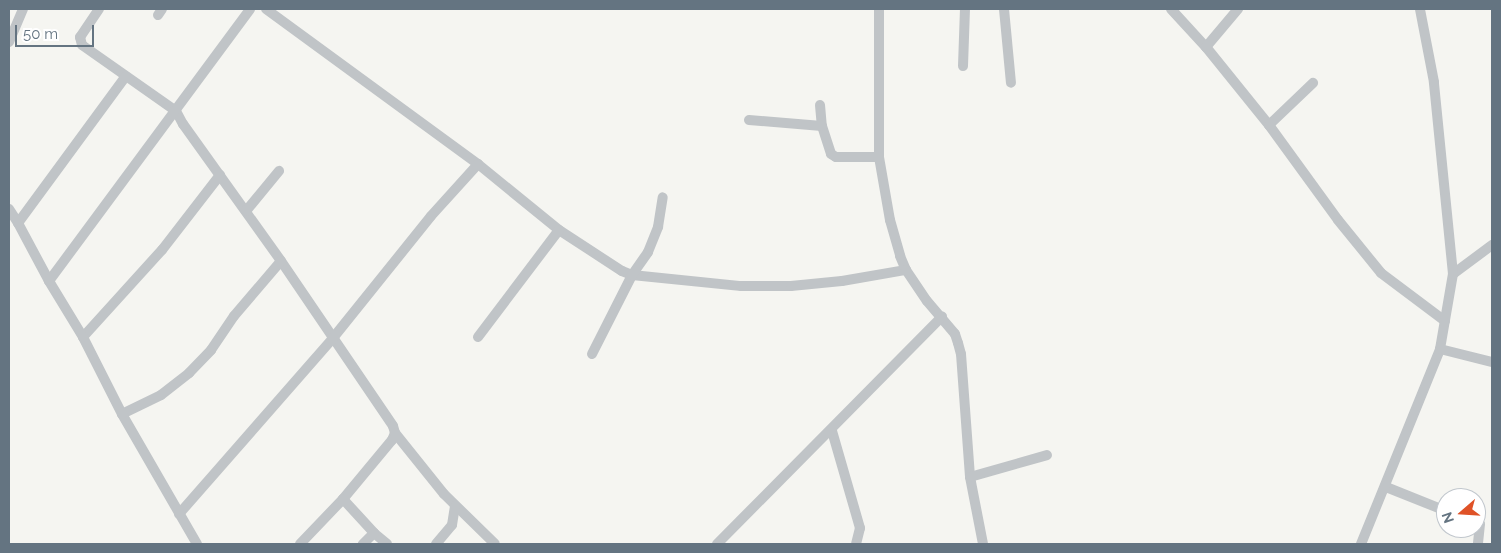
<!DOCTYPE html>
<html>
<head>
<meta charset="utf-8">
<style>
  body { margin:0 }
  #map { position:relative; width:1501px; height:553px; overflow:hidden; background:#f5f5f1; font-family:Raleway,sans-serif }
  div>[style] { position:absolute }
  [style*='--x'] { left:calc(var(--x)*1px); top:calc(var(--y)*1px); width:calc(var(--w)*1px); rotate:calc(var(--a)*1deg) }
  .minor>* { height:10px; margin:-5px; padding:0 5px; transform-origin:5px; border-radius:5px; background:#c0c4c7 }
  span { translate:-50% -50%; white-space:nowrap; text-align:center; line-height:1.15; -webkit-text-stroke:5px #fff; paint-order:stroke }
  .frame { position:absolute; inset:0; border:10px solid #647481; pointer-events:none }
  .north { position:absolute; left:1436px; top:488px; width:50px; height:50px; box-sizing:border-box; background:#fff; border:1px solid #c1c7cd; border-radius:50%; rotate:251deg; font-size:14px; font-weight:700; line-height:20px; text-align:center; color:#647481 }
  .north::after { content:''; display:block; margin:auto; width:18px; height:22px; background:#df5227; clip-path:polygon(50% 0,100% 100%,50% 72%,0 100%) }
  .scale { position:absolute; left:15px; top:25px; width:79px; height:22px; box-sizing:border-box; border:2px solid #647481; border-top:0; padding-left:6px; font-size:15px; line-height:18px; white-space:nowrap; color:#647481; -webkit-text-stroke:4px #fff; paint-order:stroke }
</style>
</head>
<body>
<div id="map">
  <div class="minor">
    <div style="--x:99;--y:9;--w:34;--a:124"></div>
    <div style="--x:80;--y:37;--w:8;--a:76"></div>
    <div style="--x:82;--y:45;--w:115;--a:35.1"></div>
    <div style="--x:176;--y:111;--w:15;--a:62"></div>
    <div style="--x:183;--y:124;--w:168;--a:54.4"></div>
    <div style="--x:281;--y:261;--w:199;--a:55.8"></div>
    <div style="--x:393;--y:426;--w:7;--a:74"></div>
    <div style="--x:395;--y:433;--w:8;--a:113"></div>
    <div style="--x:392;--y:440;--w:77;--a:129.7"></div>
    <div style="--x:266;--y:9;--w:263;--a:36.2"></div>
    <div style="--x:478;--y:164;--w:104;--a:39.2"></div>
    <div style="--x:559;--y:230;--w:75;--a:33.1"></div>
    <div style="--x:622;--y:271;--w:11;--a:22"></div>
    <div style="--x:632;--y:275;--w:110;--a:5.8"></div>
    <div style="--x:741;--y:286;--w:50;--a:0"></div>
    <div style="--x:791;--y:286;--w:51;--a:-5.6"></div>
    <div style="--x:842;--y:281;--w:65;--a:-9.8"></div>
    <div style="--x:879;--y:9;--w:148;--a:90"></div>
    <div style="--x:879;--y:157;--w:64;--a:80.1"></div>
    <div style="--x:890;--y:220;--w:37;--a:74"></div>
    <div style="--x:900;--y:256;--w:15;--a:67"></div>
    <div style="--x:906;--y:270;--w:37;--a:56"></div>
    <div style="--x:927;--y:301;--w:43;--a:49.7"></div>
    <div style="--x:955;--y:334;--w:9;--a:72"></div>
    <div style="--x:958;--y:343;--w:11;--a:75"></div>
    <div style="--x:961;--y:354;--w:123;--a:85.8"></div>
    <div style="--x:970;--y:477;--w:68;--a:79"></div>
    <div style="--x:1004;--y:9;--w:74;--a:84.6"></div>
    <div style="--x:1171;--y:9;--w:52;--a:47.4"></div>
    <div style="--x:1206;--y:47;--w:100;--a:51.1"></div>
    <div style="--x:1269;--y:125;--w:117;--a:54"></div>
    <div style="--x:1338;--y:220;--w:68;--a:50.9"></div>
    <div style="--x:1381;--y:273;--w:80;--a:36.9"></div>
    <div style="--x:158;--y:15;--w:7;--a:-56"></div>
    <div style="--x:9;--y:42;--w:36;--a:-67"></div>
    <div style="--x:1206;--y:47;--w:50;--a:-49.9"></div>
    <div style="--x:963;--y:66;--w:57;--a:-88"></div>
    <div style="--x:820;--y:105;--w:21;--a:85"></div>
    <div style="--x:822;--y:126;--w:29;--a:72"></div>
    <div style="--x:831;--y:154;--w:6;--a:31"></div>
    <div style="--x:836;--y:157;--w:43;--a:0"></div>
    <div style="--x:749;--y:120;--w:73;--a:4.7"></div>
    <div style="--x:1269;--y:125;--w:61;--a:-43.7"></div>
    <div style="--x:9;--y:209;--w:17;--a:57"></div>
    <div style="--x:18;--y:223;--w:182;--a:-53.7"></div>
    <div style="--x:246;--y:211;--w:52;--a:-50.5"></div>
    <div style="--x:18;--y:223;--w:66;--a:61.9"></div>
    <div style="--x:1453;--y:274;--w:49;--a:-36.6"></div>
    <div style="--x:83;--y:337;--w:118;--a:-47.8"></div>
    <div style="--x:162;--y:250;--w:95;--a:-52.3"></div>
    <div style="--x:478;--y:337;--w:134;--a:-52.9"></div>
    <div style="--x:1440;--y:349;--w:54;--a:14"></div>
    <div style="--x:592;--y:354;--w:89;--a:-63.1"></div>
    <div style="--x:632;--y:275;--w:28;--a:-55"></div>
    <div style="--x:648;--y:252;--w:27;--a:-68"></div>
    <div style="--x:658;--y:227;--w:30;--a:-81"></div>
    <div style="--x:122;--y:414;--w:43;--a:-26"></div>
    <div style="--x:161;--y:395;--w:36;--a:-38"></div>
    <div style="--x:189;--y:373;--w:32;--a:-46"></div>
    <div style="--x:211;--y:350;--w:41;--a:-55.9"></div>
    <div style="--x:234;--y:316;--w:72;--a:-49.5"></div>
    <div style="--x:832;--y:431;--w:101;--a:73.9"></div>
    <div style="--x:860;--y:528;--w:16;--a:104"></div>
    <div style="--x:395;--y:433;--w:78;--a:51.2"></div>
    <div style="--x:444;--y:494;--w:71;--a:44.4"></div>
    <div style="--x:970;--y:477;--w:80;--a:-15.9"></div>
    <div style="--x:1386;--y:487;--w:65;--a:21.8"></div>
    <div style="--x:179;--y:514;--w:234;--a:-48.8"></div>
    <div style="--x:333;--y:338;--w:156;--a:-51.2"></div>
    <div style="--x:431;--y:216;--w:70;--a:-47.9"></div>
    <div style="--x:1476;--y:522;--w:4;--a:27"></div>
    <div style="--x:1480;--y:524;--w:20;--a:96"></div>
    <div style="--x:374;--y:533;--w:17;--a:40"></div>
    <div style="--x:197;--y:544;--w:150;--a:-120"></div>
    <div style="--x:122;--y:414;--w:86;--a:-116.9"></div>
    <div style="--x:83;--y:337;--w:66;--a:-121.3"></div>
    <div style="--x:49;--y:281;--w:338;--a:-53.5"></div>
    <div style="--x:300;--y:544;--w:62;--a:-46.3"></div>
    <div style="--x:343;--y:499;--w:46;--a:47.6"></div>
    <div style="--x:374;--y:533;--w:16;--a:135"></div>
    <div style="--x:436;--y:544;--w:25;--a:-50"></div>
    <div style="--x:452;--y:525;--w:19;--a:-81"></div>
    <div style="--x:717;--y:544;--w:320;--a:-45.3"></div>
    <div style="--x:1361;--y:544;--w:210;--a:-67.9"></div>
    <div style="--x:1440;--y:349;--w:76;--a:-80.2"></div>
    <div style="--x:1453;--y:274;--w:193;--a:-95.7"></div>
    <div style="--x:1434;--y:82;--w:74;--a:-100.9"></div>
  </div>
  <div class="frame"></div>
  <div class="north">N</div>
  <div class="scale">50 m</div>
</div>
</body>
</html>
